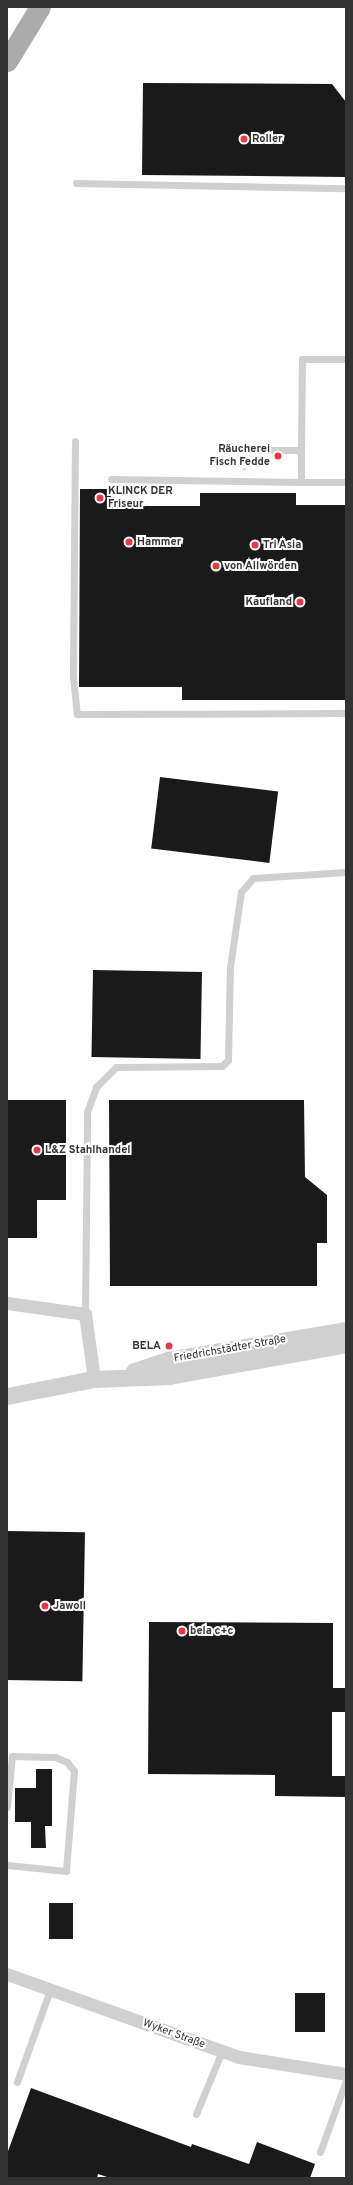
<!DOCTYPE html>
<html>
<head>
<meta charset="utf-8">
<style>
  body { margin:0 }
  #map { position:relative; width:353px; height:2185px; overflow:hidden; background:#fff; font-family:Overpass,sans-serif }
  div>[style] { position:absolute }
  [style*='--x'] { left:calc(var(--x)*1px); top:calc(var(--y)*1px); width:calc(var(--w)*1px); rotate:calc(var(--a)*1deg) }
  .building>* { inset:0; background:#1a1a1a; transform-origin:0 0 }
  .path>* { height:2.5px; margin-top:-1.25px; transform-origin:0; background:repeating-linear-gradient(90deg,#cdcdcd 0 2px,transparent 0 4px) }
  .service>* { height:7px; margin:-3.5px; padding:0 3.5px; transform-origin:3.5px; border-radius:3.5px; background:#d0d0d0 }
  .minor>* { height:13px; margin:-6.5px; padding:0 6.5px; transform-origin:6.5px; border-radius:6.5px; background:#d0d0d0 }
  .tertiary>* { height:17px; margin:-8.5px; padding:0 8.5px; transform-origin:8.5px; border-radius:8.5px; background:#d0d0d0 }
  .primary>* { height:21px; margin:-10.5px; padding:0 10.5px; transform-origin:10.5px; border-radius:10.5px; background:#ababab }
  .dots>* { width:11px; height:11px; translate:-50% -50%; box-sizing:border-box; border:2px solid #fff; border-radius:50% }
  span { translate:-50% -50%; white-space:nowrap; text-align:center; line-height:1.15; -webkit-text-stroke:4px #fff; paint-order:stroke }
  .poi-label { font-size:11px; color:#333; font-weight:700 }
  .left { translate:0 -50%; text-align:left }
  .right { translate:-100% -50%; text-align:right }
  .street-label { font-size:11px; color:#333 }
  .frame { position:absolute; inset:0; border:8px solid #333; pointer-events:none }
</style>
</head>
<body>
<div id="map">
  <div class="building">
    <div style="clip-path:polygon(143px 83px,332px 84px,346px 102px,346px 177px,142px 175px)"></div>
    <div style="clip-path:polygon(80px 489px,111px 489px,111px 506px,200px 506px,200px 493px,296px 493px,296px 505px,346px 505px,346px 700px,182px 700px,182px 687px,79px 687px)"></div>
    <div style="left:160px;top:777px;width:119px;height:72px;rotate:7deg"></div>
    <div style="left:93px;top:970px;width:109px;height:87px;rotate:1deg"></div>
    <div style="clip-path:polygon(7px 1100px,66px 1100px,66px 1200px,37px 1200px,37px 1238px,7px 1238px)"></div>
    <div style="clip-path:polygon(109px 1100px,304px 1100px,305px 1177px,327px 1195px,327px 1243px,317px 1243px,317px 1286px,110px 1286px)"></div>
    <div style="left:7px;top:1531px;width:78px;height:149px;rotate:1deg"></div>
    <div style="clip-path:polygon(149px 1622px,333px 1623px,333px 1688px,346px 1688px,346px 1712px,332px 1712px,332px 1776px,346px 1776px,346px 1797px,275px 1796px,275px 1775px,148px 1774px)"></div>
    <div style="clip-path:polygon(36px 1769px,52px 1769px,52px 1826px,45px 1826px,46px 1848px,31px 1848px,31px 1822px,15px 1822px,15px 1788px,36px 1788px)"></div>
    <div style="left:49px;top:1903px;width:24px;height:36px"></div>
    <div style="left:295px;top:1993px;width:30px;height:39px"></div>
    <div style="clip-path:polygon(31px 2088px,191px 2147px,192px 2144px,249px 2164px,257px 2142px,315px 2164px,310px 2178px,110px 2178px,98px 2174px,97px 2178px,7px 2178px,7px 2154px)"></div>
  </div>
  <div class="path">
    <div style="--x:244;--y:470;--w:19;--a:-93"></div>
    <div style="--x:243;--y:451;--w:10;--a:-6"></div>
  </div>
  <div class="service">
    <div style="--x:76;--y:183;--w:270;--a:1.1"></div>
    <div style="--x:75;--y:441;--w:236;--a:90.5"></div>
    <div style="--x:73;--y:677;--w:37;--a:84"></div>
    <div style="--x:77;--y:714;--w:269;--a:-0.2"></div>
    <div style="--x:263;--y:450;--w:38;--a:0"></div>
    <div style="--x:301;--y:450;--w:91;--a:-89.4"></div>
    <div style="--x:302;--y:359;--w:44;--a:0"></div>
    <div style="--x:301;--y:450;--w:32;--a:90"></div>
    <div style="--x:301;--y:482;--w:45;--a:0"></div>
    <div style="--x:111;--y:479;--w:190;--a:0.9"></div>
    <div style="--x:85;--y:1314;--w:202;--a:-89.4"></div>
    <div style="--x:87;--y:1112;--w:27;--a:-70"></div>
    <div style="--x:96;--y:1087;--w:28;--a:-45"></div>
    <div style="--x:116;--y:1067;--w:106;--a:-0.5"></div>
    <div style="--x:222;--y:1066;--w:8;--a:-45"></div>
    <div style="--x:228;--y:1060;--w:93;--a:-88.8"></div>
    <div style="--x:230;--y:967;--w:76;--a:-81.7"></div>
    <div style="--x:241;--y:892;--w:18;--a:-49"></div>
    <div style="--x:253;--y:878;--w:93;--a:-3.7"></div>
    <div style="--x:7;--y:1807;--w:51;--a:-84.4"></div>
    <div style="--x:12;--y:1756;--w:43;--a:1.3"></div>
    <div style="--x:55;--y:1757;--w:13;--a:23"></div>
    <div style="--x:67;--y:1762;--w:11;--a:52"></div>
    <div style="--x:74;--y:1771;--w:100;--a:94.6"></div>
    <div style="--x:66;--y:1871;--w:59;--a:-174.2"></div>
    <div style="--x:17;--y:2082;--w:98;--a:-70.3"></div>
    <div style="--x:196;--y:2114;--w:68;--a:-67.6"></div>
    <div style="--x:320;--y:2152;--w:77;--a:-70.1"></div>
  </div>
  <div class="minor">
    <div style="--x:7;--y:1303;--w:79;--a:8"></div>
    <div style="--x:85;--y:1314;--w:66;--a:82.1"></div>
    <div style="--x:7;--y:1974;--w:246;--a:19.7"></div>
    <div style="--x:239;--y:2057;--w:108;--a:9"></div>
  </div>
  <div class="tertiary">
    <div style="--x:134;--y:1371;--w:36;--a:-18"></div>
    <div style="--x:168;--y:1360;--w:181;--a:-9.6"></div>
    <div style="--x:7;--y:1396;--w:89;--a:-11.1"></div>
    <div style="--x:94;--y:1379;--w:75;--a:-2.3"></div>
    <div style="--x:169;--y:1376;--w:180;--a:-10.2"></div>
  </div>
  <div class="primary">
    <div style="--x:7;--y:61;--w:63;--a:-58.6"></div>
  </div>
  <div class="dots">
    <div style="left:244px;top:139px;background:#e63946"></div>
    <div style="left:278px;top:456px;background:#e63946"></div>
    <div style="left:100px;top:498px;background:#e63946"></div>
    <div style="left:129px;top:542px;background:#e63946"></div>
    <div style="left:255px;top:545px;background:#e63946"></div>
    <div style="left:216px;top:566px;background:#e63946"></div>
    <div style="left:300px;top:602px;background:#e63946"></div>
    <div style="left:37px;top:1150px;background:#e63946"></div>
    <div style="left:169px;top:1346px;background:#e63946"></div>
    <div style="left:45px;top:1606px;background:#e63946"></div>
    <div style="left:182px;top:1631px;background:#e63946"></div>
  </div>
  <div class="poi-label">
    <span class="left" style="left:252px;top:139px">Roller</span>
    <span class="right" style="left:270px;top:456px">Räucherei<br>Fisch Fedde</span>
    <span class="left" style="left:108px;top:498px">KLINCK DER<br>Friseur</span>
    <span class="left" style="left:137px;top:542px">Hammer</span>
    <span class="left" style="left:263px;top:545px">Tri Asia</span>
    <span class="left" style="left:224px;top:566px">von Allwörden</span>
    <span class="right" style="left:292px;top:602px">Kaufland</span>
    <span class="left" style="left:45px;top:1150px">L&amp;Z Stahlhandel</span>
    <span class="right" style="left:161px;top:1346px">BELA</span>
    <span class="left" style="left:53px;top:1606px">Jawoll</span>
    <span class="left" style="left:190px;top:1631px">bela c+c</span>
  </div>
  <div class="street-label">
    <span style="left:230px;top:1349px;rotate:-10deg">Friedrichstädter Straße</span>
    <span style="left:174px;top:2034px;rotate:20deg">Wyker Straße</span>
  </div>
  <div class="frame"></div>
</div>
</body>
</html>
